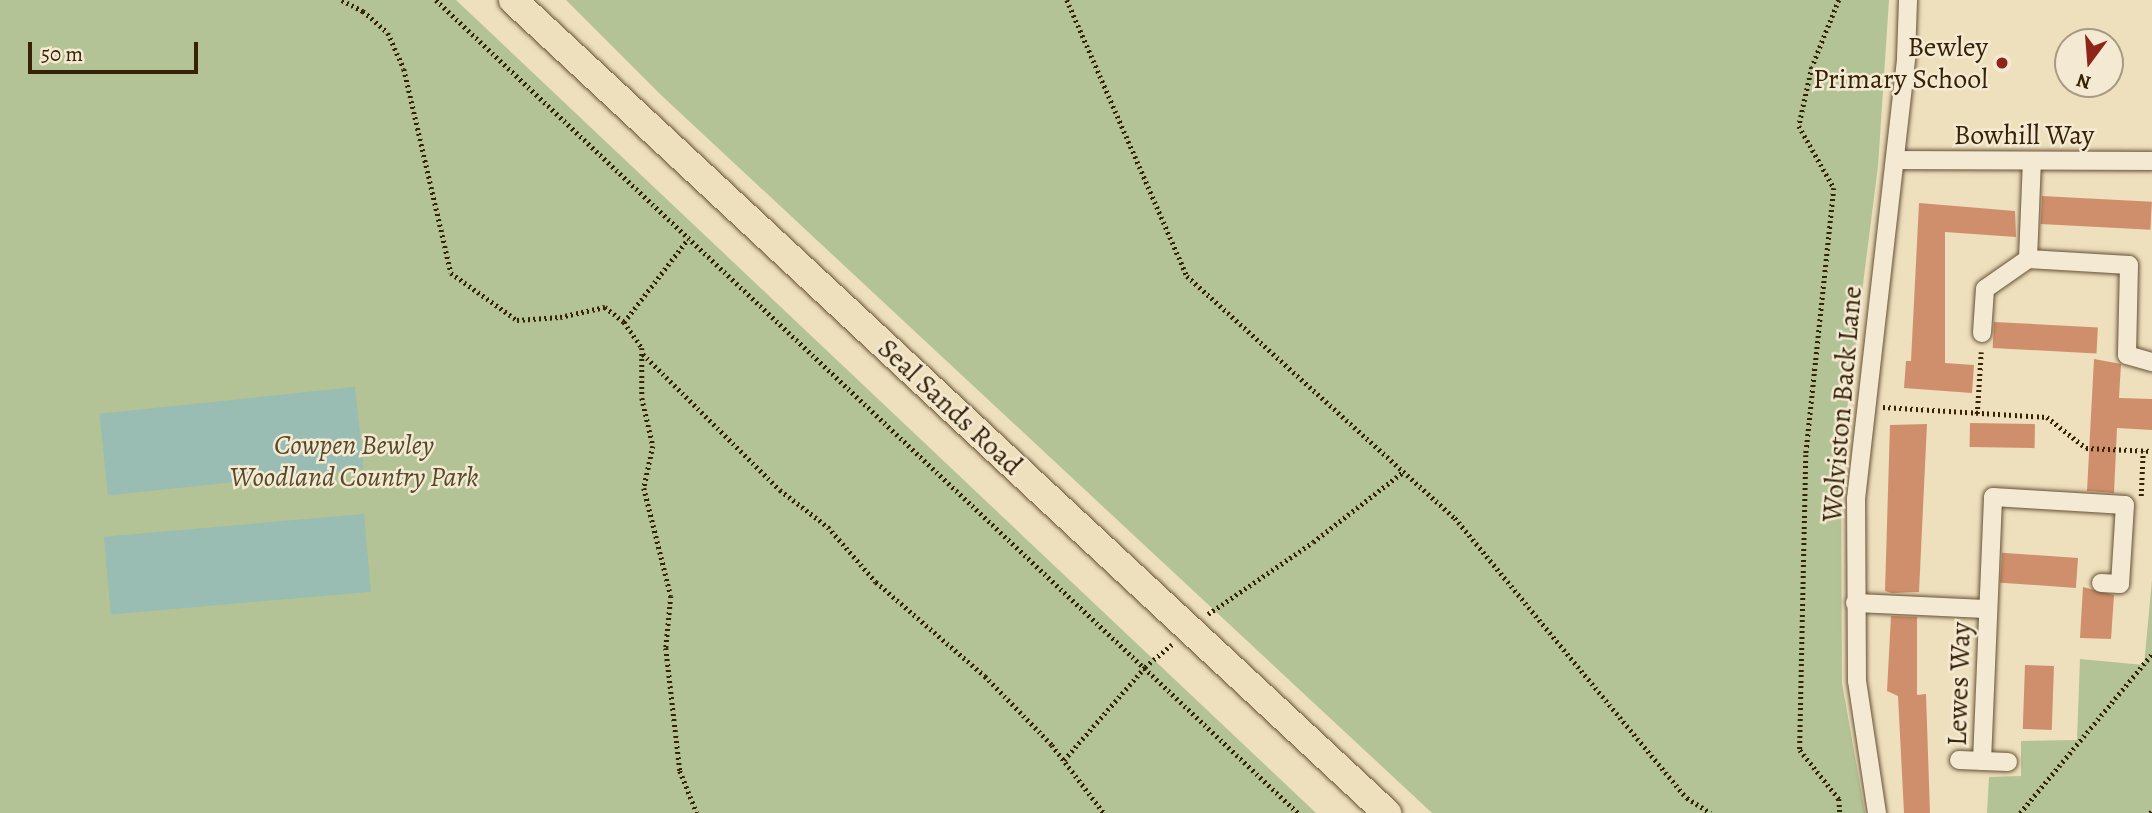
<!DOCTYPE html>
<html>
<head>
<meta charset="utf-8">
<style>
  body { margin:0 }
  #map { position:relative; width:2152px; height:813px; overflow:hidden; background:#eedfbd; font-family:Alegreya,serif }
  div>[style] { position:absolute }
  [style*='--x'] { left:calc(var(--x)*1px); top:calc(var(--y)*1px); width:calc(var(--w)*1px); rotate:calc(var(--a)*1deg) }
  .green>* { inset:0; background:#b3c395 }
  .water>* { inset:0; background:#99bcb3; transform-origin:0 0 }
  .building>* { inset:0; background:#d08f6c; transform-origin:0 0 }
  .path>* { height:4.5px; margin-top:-2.25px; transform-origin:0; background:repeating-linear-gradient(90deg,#372206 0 2px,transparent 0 5.5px) }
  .roads { filter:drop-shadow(0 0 2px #655134) drop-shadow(0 0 2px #655134) }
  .minor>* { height:18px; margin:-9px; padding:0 9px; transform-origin:9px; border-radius:9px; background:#f4ead4 }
  .primary>* { height:28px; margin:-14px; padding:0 14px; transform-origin:14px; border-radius:14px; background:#eedfbd }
  .dots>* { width:19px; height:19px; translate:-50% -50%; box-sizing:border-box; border:4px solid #f4ead4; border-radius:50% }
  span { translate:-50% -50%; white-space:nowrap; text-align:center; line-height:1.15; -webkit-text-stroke:5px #f4ead4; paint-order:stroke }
  .poi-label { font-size:28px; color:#372206 }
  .right { translate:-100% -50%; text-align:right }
  .street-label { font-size:28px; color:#372206 }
  .park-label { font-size:28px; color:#564a2a; font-style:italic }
  .north { position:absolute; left:2054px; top:28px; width:70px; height:70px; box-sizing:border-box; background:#f4ead4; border:2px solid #a89a82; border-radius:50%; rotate:196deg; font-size:19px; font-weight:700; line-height:28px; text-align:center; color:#372206 }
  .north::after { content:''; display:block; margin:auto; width:24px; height:32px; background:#8f2418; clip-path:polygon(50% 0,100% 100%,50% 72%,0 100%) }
  .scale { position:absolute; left:28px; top:42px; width:170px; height:32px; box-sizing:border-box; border:4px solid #372206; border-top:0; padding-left:9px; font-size:21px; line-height:24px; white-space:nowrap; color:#372206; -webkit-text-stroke:5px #f4ead4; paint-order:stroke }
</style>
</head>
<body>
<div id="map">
  <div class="green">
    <div style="clip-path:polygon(0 0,456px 0,1316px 813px,0 813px)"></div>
    <div style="clip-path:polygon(566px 0,1889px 0,1878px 166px,1841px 458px,1842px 683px,1865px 813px,1432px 813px,661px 95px)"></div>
    <div style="clip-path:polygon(2152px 580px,2152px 813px,1987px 813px,1989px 777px,2021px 776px,2021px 741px,2077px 740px,2080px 659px,2144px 665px)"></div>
  </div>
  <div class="water">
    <div style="left:355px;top:387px;width:82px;height:257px;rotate:84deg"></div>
    <div style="left:364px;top:514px;width:78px;height:261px;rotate:85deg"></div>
  </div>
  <div class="building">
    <div style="left:2042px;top:196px;width:110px;height:28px;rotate:3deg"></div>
    <div style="clip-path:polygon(1919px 203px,2015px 211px,2016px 237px,1945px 232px,1945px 363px,1974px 365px,1972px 393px,1904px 388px,1906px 361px,1911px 361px)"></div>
    <div style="left:1994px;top:322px;width:104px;height:26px;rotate:3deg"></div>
    <div style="clip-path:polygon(2094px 359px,2121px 364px,2119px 398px,2152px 399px,2152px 430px,2117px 428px,2114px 493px,2087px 491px)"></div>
    <div style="left:1970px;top:423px;width:65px;height:24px;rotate:1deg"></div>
    <div style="clip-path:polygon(1927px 424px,1919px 592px,1892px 593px,1885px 591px,1890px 425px)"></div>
    <div style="left:2078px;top:558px;width:30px;height:76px;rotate:94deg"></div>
    <div style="clip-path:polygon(2083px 587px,2114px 595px,2111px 639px,2080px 638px)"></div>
    <div style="clip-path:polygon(1891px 616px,1917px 617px,1917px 695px,1926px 694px,1930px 813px,1904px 813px,1898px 696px,1887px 691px)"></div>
    <div style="left:2025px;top:665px;width:29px;height:64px;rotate:2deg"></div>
  </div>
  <div class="path">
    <div style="--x:342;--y:0;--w:24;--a:28"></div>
    <div style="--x:363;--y:11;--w:33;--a:41"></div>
    <div style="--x:388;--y:33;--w:39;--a:66"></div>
    <div style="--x:404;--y:69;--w:209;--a:77"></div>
    <div style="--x:451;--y:273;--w:81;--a:35.5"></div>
    <div style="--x:517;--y:320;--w:43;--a:-4"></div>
    <div style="--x:560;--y:317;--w:46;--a:-12.5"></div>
    <div style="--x:605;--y:307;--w:24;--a:38"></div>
    <div style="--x:624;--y:322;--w:32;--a:55"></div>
    <div style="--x:642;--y:348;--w:50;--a:90"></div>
    <div style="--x:642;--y:398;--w:49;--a:77.1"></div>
    <div style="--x:653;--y:446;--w:43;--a:102.1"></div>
    <div style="--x:644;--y:488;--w:111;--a:76"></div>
    <div style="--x:671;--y:596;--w:52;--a:95.5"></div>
    <div style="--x:666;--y:648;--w:124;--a:83.5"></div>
    <div style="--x:680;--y:771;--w:45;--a:68"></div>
    <div style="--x:436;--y:0;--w:1185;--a:43.32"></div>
    <div style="--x:1067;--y:0;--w:301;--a:66.5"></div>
    <div style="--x:1187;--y:276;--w:361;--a:42.1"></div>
    <div style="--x:1455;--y:518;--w:364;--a:50.4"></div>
    <div style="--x:1687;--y:798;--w:28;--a:32"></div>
    <div style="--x:1839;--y:0;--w:72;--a:111.9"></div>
    <div style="--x:1812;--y:67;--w:60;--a:102.4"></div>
    <div style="--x:1799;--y:126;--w:71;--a:60.6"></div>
    <div style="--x:1834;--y:188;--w:268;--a:96"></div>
    <div style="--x:1806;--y:455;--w:295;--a:91.2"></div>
    <div style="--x:1800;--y:750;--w:63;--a:51.5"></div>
    <div style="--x:1839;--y:799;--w:14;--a:86"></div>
    <div style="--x:624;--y:322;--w:105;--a:-52.4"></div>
    <div style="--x:643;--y:354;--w:193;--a:44.8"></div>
    <div style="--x:780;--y:490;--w:61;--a:37.6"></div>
    <div style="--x:828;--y:527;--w:73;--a:48.9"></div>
    <div style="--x:876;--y:582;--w:144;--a:40.8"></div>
    <div style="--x:985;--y:676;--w:96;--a:45.8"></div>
    <div style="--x:1052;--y:745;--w:86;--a:52.6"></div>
    <div style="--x:1883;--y:407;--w:164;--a:3.5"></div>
    <div style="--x:2047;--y:417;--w:50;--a:38.5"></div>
    <div style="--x:2086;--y:448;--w:66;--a:2.6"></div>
    <div style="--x:1977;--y:414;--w:62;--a:-86.3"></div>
    <div style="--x:2141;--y:496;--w:45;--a:-87.5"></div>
    <div style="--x:1208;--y:614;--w:127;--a:-34.4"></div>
    <div style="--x:1313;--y:542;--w:114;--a:-37.9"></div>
    <div style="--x:1064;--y:760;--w:123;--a:-48.9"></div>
    <div style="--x:1145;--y:667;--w:35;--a:-40"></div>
    <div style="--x:2020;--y:813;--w:207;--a:-50.3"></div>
    <div style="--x:2150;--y:813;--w:3;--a:-45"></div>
  </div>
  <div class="roads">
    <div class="minor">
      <div style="--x:1895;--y:160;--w:257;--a:0.2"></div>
      <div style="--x:2028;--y:259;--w:98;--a:-87.7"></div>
      <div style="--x:1982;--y:333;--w:44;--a:-86.1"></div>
      <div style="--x:1985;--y:289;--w:52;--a:-34.9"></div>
      <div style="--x:2028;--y:259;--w:101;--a:3.4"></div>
      <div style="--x:2129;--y:265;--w:90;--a:91.3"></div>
      <div style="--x:2127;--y:355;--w:26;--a:16"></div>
      <div style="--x:1855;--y:603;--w:132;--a:2.6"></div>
      <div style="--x:1959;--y:760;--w:49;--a:2.3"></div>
      <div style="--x:1982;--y:761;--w:264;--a:-87.6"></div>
      <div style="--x:1993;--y:497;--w:132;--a:3.5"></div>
      <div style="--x:2125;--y:505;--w:79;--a:93.6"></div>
      <div style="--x:2120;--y:584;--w:19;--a:-177"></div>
      <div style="--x:1877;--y:813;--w:134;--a:-98.6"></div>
      <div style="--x:1857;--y:681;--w:182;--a:-90.3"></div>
      <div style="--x:1856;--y:499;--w:444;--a:-83.5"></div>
      <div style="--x:1906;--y:58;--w:58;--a:-88"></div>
    </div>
    <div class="primary">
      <div style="--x:513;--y:0;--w:1194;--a:42.93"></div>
    </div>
  </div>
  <div class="dots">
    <div style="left:2002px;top:63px;background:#8f2418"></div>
  </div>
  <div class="poi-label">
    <span class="right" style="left:1988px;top:63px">Bewley<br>Primary School</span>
  </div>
  <div class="street-label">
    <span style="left:2024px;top:135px">Bowhill Way</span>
    <span style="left:1842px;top:404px;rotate:-85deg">Wolviston Back Lane</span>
    <span style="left:950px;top:407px;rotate:43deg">Seal Sands Road</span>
    <span style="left:1959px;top:684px;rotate:-88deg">Lewes Way</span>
  </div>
  <div class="park-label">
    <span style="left:354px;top:461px">Cowpen Bewley<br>Woodland Country Park</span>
  </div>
  <div class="north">N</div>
  <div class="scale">50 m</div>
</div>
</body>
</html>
